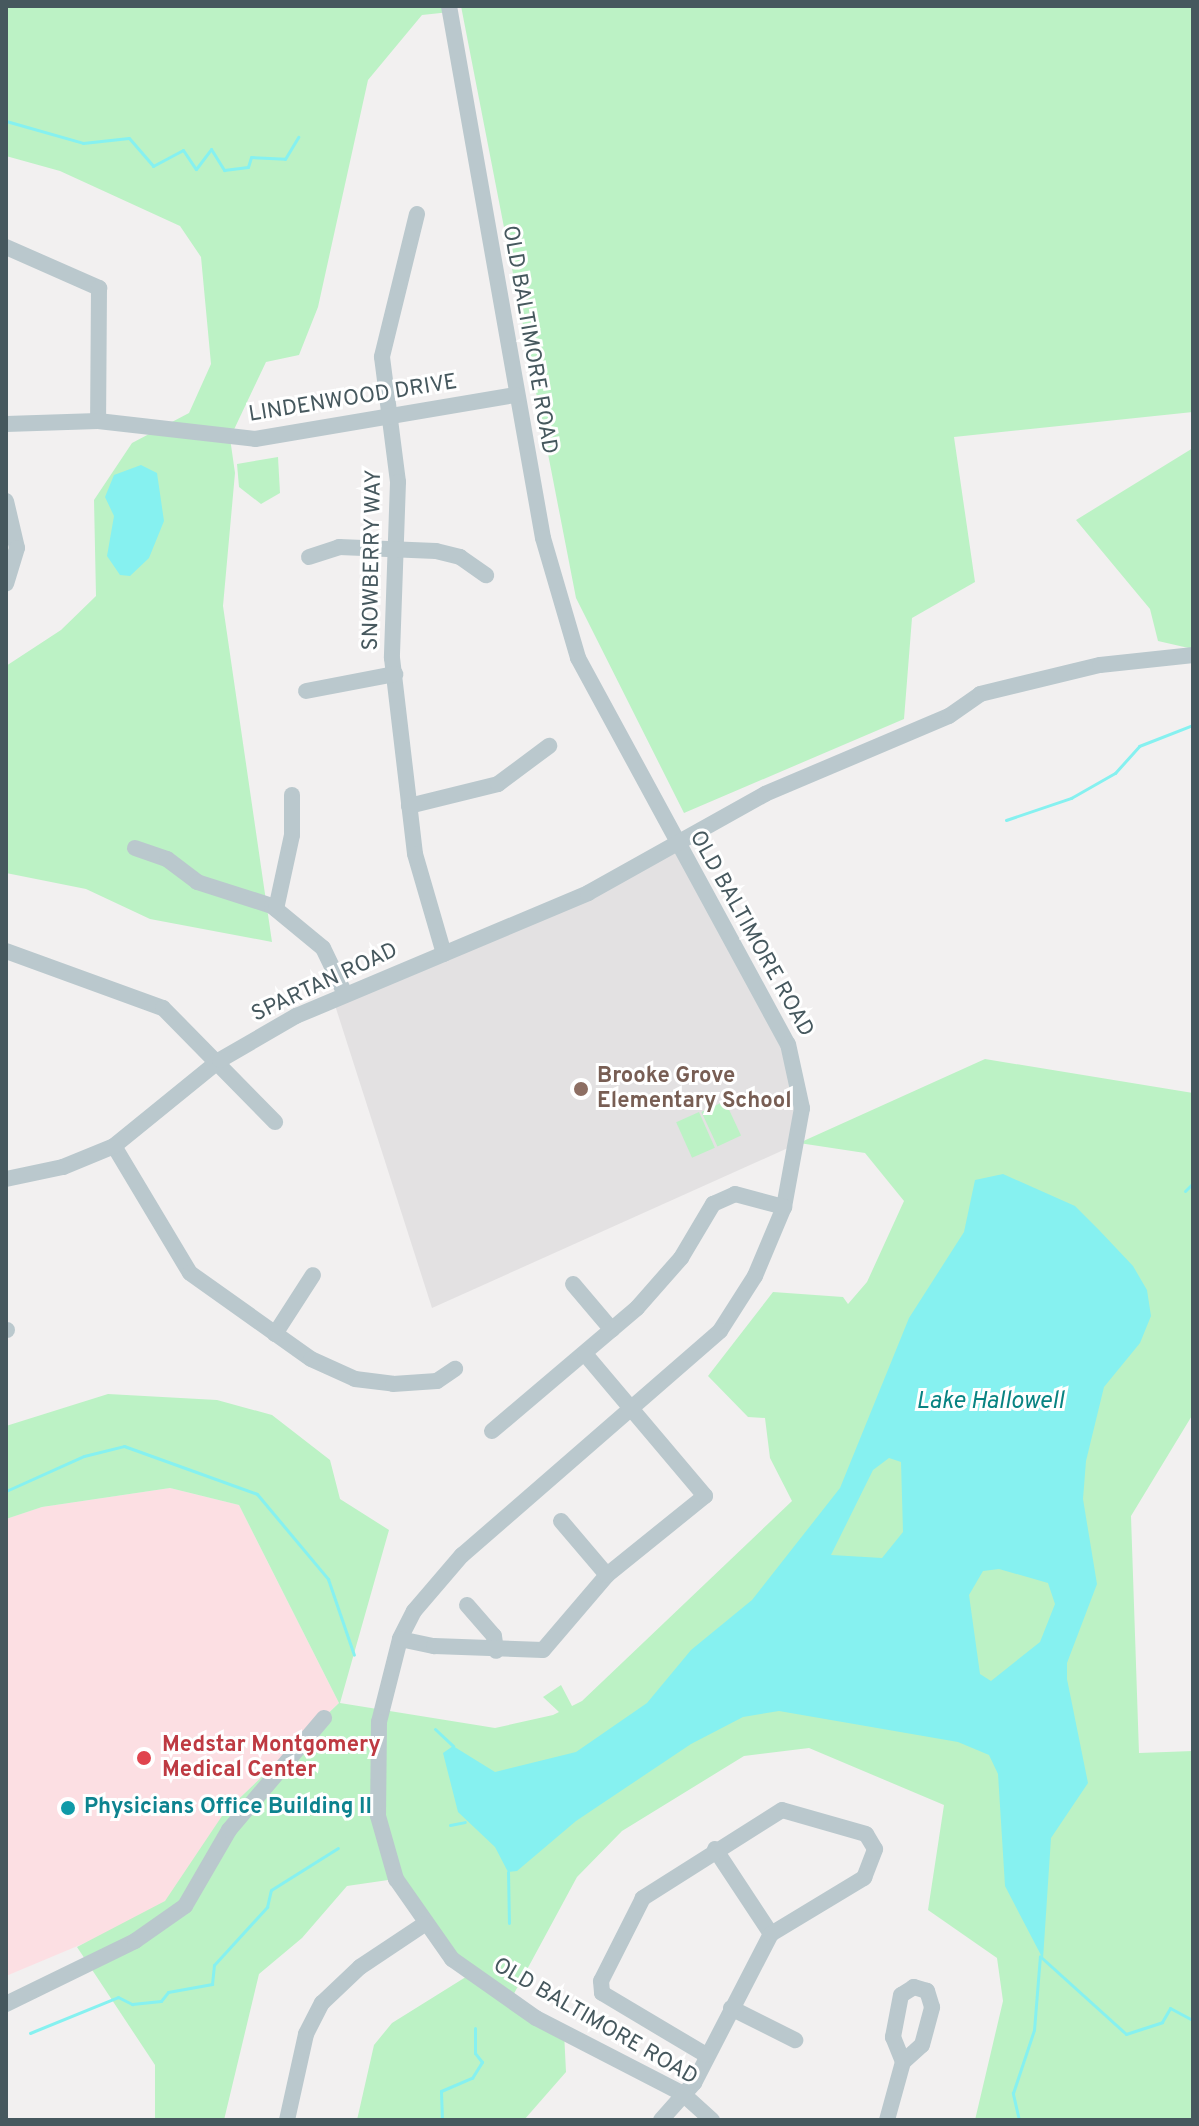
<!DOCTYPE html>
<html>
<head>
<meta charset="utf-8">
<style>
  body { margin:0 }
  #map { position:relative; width:1199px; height:2126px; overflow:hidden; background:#f2f0f0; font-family:Overpass,sans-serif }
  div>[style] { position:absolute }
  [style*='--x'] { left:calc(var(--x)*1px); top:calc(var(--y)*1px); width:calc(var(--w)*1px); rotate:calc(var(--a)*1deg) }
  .education>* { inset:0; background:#e3e1e2 }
  .medical>* { inset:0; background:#fcdfe3 }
  .green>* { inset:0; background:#bcf2c5; transform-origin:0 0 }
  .water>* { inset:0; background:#86f1f0 }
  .stream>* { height:3px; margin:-1.5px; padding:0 1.5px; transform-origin:1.5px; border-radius:1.5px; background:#86f1f0 }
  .minor>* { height:16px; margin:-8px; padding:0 8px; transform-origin:8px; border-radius:8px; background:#bac8cd }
  .dots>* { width:22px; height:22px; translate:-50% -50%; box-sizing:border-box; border:4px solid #fff; border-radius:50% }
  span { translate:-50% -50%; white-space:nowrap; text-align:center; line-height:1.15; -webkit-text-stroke:6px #fff; paint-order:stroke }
  .street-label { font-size:22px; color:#46585e }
  .education-label { font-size:22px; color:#785e54; font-weight:700 }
  .left { translate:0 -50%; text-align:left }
  .health-label { font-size:22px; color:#be3a42; font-weight:700 }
  .culture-label { font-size:22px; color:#0d838f; font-weight:700 }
  .water-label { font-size:24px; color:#088382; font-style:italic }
  .frame { position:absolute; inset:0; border:8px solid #46585e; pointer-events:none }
</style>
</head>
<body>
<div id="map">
  <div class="education">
    <div style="clip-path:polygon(677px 843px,788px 1044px,799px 1143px,432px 1308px,333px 999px,374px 987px)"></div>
  </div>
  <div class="medical">
    <div style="clip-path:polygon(170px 1488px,239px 1505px,339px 1703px,224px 1813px,196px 1872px,165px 1901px,130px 1924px,6px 1976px,6px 1519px,42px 1507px)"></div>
  </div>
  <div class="green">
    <div style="clip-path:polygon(6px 6px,449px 6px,450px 12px,422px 15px,368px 80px,318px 307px,299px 355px,266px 362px,230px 438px,235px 473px,223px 606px,272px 942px,150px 919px,86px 889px,6px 873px,6px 666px,61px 630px,96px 596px,94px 500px,132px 443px,189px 413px,211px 364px,201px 257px,180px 226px,60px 171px,6px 156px)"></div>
    <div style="clip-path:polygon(461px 6px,1193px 6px,1193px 412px,954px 437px,975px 582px,912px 618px,904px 719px,684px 813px,576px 598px)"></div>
    <div style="clip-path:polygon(1193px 448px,1193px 649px,1158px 641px,1150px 609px,1076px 520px)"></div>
    <div style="clip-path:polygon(278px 457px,280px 493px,261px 504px,239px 487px,237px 464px)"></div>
    <div style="clip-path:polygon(985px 1059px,1193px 1093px,1193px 1414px,1131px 1516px,1139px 1753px,1193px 1751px,1193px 2120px,975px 2120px,1003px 2001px,997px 1958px,928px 1910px,944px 1805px,809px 1748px,744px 1756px,622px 1831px,577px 1877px,510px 2001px,564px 2032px,566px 2072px,524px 2120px,357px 2120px,374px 2045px,392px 2023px,469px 1975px,395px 1879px,347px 1886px,302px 1938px,259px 1974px,224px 2120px,155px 2120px,155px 2065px,77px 1947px,165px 1901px,224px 1813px,339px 1703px,239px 1505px,170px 1488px,42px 1507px,6px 1519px,6px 1426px,108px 1394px,217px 1400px,272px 1415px,330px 1460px,340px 1499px,389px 1530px,340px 1703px,495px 1728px,553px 1715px,559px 1712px,543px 1697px,561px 1685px,572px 1706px,582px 1701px,792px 1501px,770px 1458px,765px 1418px,748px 1417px,708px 1376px,773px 1292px,843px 1297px,848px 1304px,867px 1282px,904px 1201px,865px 1153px,799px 1143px)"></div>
    <div style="left:725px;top:1101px;width:38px;height:26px;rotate:65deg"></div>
    <div style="left:699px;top:1112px;width:39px;height:25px;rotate:66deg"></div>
  </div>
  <div class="water">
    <div style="clip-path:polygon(141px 465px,157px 473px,164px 521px,149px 558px,130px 576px,120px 575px,107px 556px,114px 516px,105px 497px,114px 475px)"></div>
    <div style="clip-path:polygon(evenodd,1003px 1174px,1075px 1206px,1099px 1230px,1133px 1266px,1147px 1290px,1151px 1316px,1140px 1343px,1104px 1387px,1086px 1461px,1083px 1499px,1097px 1584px,1067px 1663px,1067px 1679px,1088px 1783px,1051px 1838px,1043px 1959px,1005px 1886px,998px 1774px,989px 1755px,958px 1742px,779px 1711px,743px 1717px,691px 1744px,576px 1821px,517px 1871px,508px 1872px,495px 1847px,458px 1812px,443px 1753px,453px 1746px,495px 1772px,576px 1752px,647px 1703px,691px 1650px,752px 1600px,840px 1488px,909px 1318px,964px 1232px,975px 1180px,1003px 1174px,889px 1458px,901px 1462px,903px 1532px,882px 1558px,831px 1555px,873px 1470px,889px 1458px,1003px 1174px,999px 1569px,1048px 1583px,1055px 1604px,1040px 1642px,991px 1681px,980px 1674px,969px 1595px,983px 1571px,999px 1569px)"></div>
  </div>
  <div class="stream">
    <div style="--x:6;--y:109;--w:4;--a:90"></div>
    <div style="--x:6;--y:121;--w:80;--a:15.9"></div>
    <div style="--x:83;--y:143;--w:46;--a:-6.2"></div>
    <div style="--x:129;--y:138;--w:37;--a:49"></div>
    <div style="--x:153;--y:166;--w:34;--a:-28"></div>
    <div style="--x:183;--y:150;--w:23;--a:56"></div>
    <div style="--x:196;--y:169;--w:25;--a:-53"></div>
    <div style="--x:211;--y:149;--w:25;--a:58"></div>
    <div style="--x:224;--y:170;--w:24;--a:-7"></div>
    <div style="--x:248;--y:167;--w:10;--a:-73"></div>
    <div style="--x:251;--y:157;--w:34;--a:3"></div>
    <div style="--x:285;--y:159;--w:26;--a:-59"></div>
    <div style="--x:1006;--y:820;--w:69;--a:-18.7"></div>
    <div style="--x:1071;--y:798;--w:51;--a:-29.6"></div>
    <div style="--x:1115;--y:773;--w:36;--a:-48"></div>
    <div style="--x:1139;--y:746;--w:58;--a:-21.3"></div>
    <div style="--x:1185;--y:1191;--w:11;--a:-45"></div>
    <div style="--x:6;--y:1491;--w:85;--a:-24.2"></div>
    <div style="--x:84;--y:1456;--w:41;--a:-14"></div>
    <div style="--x:124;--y:1446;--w:141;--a:19.8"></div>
    <div style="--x:257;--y:1494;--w:111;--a:50.1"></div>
    <div style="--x:328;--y:1579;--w:80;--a:71.1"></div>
    <div style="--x:435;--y:1729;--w:25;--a:43"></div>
    <div style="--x:450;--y:1825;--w:15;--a:-11"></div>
    <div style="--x:508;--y:1872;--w:51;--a:88.9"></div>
    <div style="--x:1042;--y:1958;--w:113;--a:42.1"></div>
    <div style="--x:1126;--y:2034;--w:38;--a:-18"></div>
    <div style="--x:1162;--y:2022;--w:16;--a:-60"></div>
    <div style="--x:1170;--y:2008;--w:26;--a:28"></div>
    <div style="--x:30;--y:2033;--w:95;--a:-22.2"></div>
    <div style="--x:118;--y:1997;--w:16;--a:27"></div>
    <div style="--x:132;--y:2004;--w:29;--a:-6"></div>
    <div style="--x:161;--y:2001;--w:11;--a:-52"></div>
    <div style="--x:168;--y:1992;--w:45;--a:-10.3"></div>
    <div style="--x:212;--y:1984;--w:19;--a:-84"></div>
    <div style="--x:214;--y:1965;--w:79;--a:-47.6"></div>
    <div style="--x:267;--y:1907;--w:17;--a:-77"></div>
    <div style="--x:271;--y:1890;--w:79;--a:-32.1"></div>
    <div style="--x:442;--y:2120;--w:29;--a:-92"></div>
    <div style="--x:441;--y:2091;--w:34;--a:-23"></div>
    <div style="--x:472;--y:2078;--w:19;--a:-58"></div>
    <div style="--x:482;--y:2062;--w:11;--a:-128"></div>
    <div style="--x:475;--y:2053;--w:25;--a:-90"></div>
    <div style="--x:1019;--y:2120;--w:28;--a:-103"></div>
    <div style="--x:1013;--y:2093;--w:66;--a:-71.6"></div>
    <div style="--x:1034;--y:2030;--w:74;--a:-85.4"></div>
  </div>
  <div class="minor">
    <div style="--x:449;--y:6;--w:540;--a:79.98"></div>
    <div style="--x:543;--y:538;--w:125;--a:73.7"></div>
    <div style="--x:578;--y:658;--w:439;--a:61.5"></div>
    <div style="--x:788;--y:1044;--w:66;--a:77.7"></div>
    <div style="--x:802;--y:1108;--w:101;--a:100.3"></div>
    <div style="--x:784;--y:1207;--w:75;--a:112.8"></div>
    <div style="--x:755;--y:1276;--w:65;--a:122.5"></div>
    <div style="--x:720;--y:1331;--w:342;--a:139"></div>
    <div style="--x:462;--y:1555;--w:74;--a:130.6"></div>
    <div style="--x:414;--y:1611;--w:31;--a:117"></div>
    <div style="--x:400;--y:1639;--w:86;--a:104.2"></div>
    <div style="--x:379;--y:1722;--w:94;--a:90.6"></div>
    <div style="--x:378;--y:1816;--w:66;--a:74.1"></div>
    <div style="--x:396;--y:1879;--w:98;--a:55"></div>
    <div style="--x:452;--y:1959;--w:103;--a:35.1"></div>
    <div style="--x:536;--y:2018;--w:165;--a:27.3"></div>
    <div style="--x:683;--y:2094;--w:39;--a:42"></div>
    <div style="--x:417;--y:214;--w:147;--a:103.8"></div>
    <div style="--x:382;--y:357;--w:126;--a:82.7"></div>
    <div style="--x:398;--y:482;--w:176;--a:92"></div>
    <div style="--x:392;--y:658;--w:197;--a:83.3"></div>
    <div style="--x:415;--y:854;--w:104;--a:73.8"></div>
    <div style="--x:6;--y:247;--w:102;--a:23.8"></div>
    <div style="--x:99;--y:288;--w:133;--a:90.4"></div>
    <div style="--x:6;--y:424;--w:92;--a:-1.9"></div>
    <div style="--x:98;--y:421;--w:158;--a:6.5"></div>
    <div style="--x:255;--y:439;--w:264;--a:-9.6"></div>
    <div style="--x:6;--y:501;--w:48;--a:76.8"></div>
    <div style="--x:17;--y:548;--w:37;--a:107"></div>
    <div style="--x:309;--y:557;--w:32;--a:-18"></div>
    <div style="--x:339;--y:547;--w:97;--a:2.4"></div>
    <div style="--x:436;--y:551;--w:25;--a:14"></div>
    <div style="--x:460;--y:557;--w:32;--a:35"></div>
    <div style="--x:306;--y:691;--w:91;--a:-10.8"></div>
    <div style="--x:409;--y:806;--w:92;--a:-13.9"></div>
    <div style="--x:498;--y:784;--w:64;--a:-36.7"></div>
    <div style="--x:135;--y:848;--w:34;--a:19"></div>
    <div style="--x:167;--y:859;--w:38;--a:37"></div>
    <div style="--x:197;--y:882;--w:79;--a:17.7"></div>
    <div style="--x:272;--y:906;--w:66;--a:39.5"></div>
    <div style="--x:323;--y:948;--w:51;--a:64.4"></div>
    <div style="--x:276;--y:909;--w:76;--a:-77.8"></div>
    <div style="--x:292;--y:835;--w:40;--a:-90"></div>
    <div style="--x:6;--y:951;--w:167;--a:20"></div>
    <div style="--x:163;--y:1008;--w:160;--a:45.5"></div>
    <div style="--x:114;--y:1146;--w:148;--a:59.1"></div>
    <div style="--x:190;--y:1273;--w:148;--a:35.4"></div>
    <div style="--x:311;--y:1359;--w:48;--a:24.4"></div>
    <div style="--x:355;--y:1379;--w:38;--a:7"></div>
    <div style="--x:393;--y:1384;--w:44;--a:-3.9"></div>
    <div style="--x:437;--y:1381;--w:22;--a:-34"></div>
    <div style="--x:6;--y:1179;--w:58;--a:-11.9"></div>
    <div style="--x:63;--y:1167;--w:55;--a:-22.4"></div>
    <div style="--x:114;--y:1146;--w:136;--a:-39.1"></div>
    <div style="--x:220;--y:1060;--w:88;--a:-30.1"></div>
    <div style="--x:296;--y:1016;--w:317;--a:-22.8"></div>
    <div style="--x:588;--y:893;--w:203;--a:-29.2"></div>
    <div style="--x:765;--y:794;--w:200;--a:-23"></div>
    <div style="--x:949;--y:716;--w:38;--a:-35"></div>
    <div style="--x:980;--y:694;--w:123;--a:-13.6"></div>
    <div style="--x:1100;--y:665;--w:94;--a:-6.1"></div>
    <div style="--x:573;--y:1284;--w:60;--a:49.7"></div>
    <div style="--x:6;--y:1330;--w:1;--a:0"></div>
    <div style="--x:275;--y:1334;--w:70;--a:-57.2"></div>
    <div style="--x:492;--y:1431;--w:190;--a:-40.3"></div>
    <div style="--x:637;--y:1308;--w:67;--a:-48.7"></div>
    <div style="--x:681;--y:1258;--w:63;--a:-59.3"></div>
    <div style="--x:713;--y:1204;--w:24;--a:-24"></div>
    <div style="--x:735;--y:1194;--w:51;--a:14.9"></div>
    <div style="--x:561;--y:1521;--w:71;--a:49.6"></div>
    <div style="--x:467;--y:1605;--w:41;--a:48.9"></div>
    <div style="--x:494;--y:1636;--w:15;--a:82"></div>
    <div style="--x:400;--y:1639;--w:35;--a:12"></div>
    <div style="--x:434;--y:1646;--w:109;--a:2.1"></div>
    <div style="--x:543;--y:1650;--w:99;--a:-49.5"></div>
    <div style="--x:607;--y:1575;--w:126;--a:-38.9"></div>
    <div style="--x:705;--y:1496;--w:186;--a:-130.2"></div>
    <div style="--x:715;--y:1849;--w:102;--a:56.6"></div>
    <div style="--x:6;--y:2004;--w:144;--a:-26"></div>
    <div style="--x:135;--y:1941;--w:61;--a:-35"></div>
    <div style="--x:185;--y:1906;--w:88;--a:-59.9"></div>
    <div style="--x:229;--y:1830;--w:147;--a:-49.7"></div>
    <div style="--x:731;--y:2008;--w:72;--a:26.6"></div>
    <div style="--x:287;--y:2120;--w:88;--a:-77.5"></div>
    <div style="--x:306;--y:2034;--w:35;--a:-63"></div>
    <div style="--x:322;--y:2003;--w:52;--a:-43.5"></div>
    <div style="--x:360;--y:1967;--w:76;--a:-33.7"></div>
    <div style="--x:661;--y:2120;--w:50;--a:-48.3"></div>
    <div style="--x:694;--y:2083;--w:168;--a:-62.7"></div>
    <div style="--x:771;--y:1934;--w:109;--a:-31.1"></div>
    <div style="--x:864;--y:1878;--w:31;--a:-69"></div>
    <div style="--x:875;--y:1849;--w:17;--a:-121"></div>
    <div style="--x:866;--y:1834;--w:87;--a:-164.1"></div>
    <div style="--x:782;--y:1810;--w:165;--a:147.7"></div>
    <div style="--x:643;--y:1898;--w:93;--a:116.8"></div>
    <div style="--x:601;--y:1981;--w:12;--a:85"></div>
    <div style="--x:602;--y:1993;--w:121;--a:30.8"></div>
    <div style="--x:887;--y:2120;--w:60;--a:-74.6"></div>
    <div style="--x:903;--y:2062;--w:25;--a:-42"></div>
    <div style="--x:922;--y:2045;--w:39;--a:-75"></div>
    <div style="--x:932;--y:2007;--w:17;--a:-107"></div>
    <div style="--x:927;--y:1991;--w:14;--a:-163"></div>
    <div style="--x:914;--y:1987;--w:15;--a:148"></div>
    <div style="--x:901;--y:1995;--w:43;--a:100.8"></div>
    <div style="--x:893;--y:2037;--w:27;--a:68"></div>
  </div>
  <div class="dots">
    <div style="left:581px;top:1089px;background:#8d6e63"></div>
    <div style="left:144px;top:1758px;background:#e0444e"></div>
    <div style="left:68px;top:1808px;background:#0f9aa8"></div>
  </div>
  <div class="street-label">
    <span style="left:529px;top:340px;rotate:80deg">OLD BALTIMORE ROAD</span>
    <span style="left:353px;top:399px;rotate:-9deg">LINDENWOOD DRIVE</span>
    <span style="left:373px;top:560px;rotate:-89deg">SNOWBERRY WAY</span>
    <span style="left:751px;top:934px;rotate:61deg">OLD BALTIMORE ROAD</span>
    <span style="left:325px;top:983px;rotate:-25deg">SPARTAN ROAD</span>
    <span style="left:595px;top:2022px;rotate:30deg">OLD BALTIMORE ROAD</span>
  </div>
  <div class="education-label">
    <span class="left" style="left:597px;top:1089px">Brooke Grove<br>Elementary School</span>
  </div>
  <div class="health-label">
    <span class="left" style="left:162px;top:1758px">Medstar Montgomery<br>Medical Center</span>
  </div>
  <div class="culture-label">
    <span class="left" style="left:84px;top:1808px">Physicians Office Building II</span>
  </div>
  <div class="water-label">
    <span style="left:990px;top:1403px">Lake Hallowell</span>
  </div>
  <div class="frame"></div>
</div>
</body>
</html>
